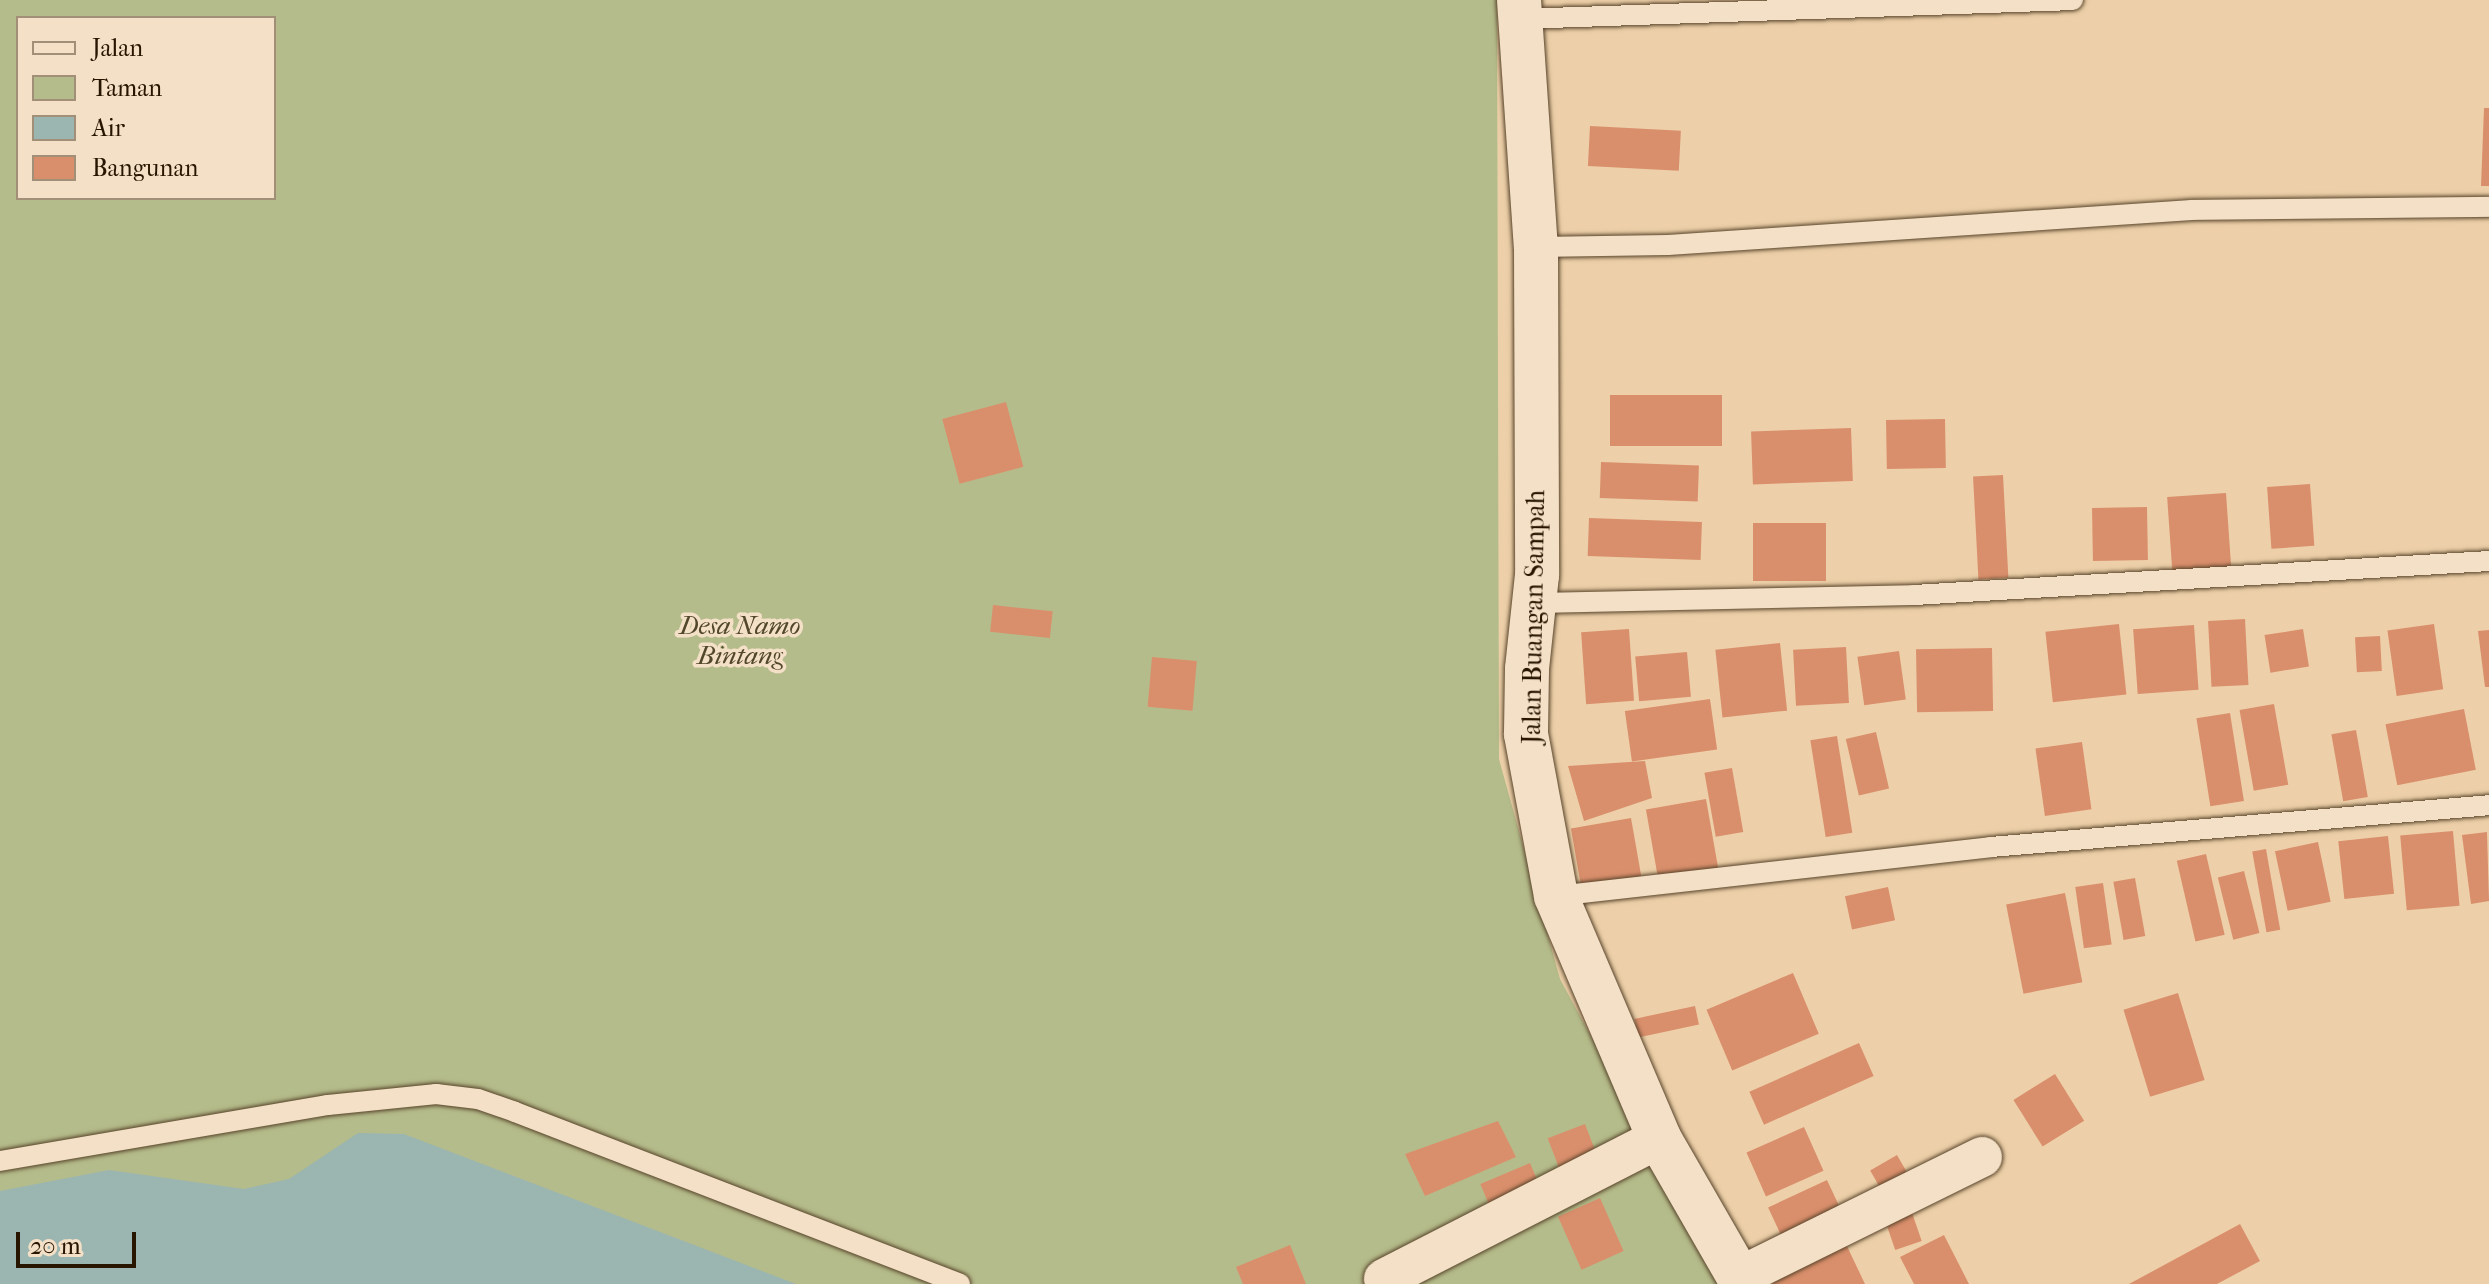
<!DOCTYPE html>
<html>
<head>
<meta charset="utf-8">
<style>
  body { margin:0 }
  #map { position:relative; width:2489px; height:1284px; overflow:hidden; background:#edd0a9; font-family:"IM FELL French Canon",serif }
  div>[style] { position:absolute }
  [style*='--x'] { left:calc(var(--x)*1px); top:calc(var(--y)*1px); width:calc(var(--w)*1px); rotate:calc(var(--a)*1deg) }
  .green>* { inset:0; background:#b5bc8b }
  .water>* { inset:0; background:#9bb5b1 }
  .building>* { inset:0; background:#da8f6c; transform-origin:0 0 }
  .roads { filter:drop-shadow(0 0 2px #58442a) drop-shadow(0 0 2px #58442a) }
  .service>* { height:20px; margin:-10px; padding:0 10px; transform-origin:10px; border-radius:10px; background:#f3e0c7 }
  .minor>* { height:40px; margin:-20px; padding:0 20px; transform-origin:20px; border-radius:20px; background:#f3e0c7 }
  .tertiary>* { height:44px; margin:-22px; padding:0 22px; transform-origin:22px; border-radius:22px; background:#f3e0c7 }
  span { translate:-50% -50%; white-space:nowrap; text-align:center; line-height:1.15; -webkit-text-stroke:7px #f3e0c7; paint-order:stroke }
  .street-label { font-size:26px; color:#271500 }
  .park-label { font-size:26px; color:#52472a; font-style:italic }
  .legend { position:absolute; left:16px; top:16px; width:260px; height:184px; box-sizing:border-box; background:#f3e0c7; border:2px solid #a18f77; margin:0; padding:10px 14px; list-style:none; font-size:24px; color:#271500 }
  .legend li { display:flex; align-items:center; gap:16px; height:40px }
  .legend b { width:40px; border:2px solid #a18f77 }
  .scale { position:absolute; left:16px; top:1232px; width:120px; height:36px; box-sizing:border-box; border:4px solid #271500; border-top:0; padding-left:10px; font-size:24px; line-height:28px; white-space:nowrap; color:#271500; -webkit-text-stroke:6px #f3e0c7; paint-order:stroke }
</style>
</head>
<body>
<div id="map">
  <div class="green">
    <div style="clip-path:polygon(evenodd,0 0,1497px 0,1499px 759px,1560px 979px,1725px 1284px,0 1284px,0 0,18px 18px,274px 18px,274px 198px,18px 198px,18px 18px)"></div>
  </div>
  <div class="water">
    <div style="clip-path:polygon(358px 1133px,404px 1134px,796px 1284px,0 1284px,0 1191px,109px 1170px,244px 1189px,289px 1179px)"></div>
  </div>
  <div class="building">
    <div style="clip-path:polygon(2484px 108px,2489px 108px,2489px 186px,2481px 186px)"></div>
    <div style="left:1590px;top:126px;width:91px;height:40px;rotate:3deg"></div>
    <div style="left:1722px;top:395px;width:51px;height:112px;rotate:90deg"></div>
    <div style="left:1006px;top:402px;width:67px;height:66px;rotate:75deg"></div>
    <div style="left:1945px;top:419px;width:49px;height:59px;rotate:89deg"></div>
    <div style="left:1851px;top:428px;width:53px;height:100px;rotate:88deg"></div>
    <div style="left:1601px;top:462px;width:98px;height:36px;rotate:2deg"></div>
    <div style="left:2003px;top:475px;width:103px;height:30px;rotate:87deg"></div>
    <div style="left:2310px;top:484px;width:62px;height:43px;rotate:86deg"></div>
    <div style="left:2226px;top:493px;width:76px;height:59px;rotate:86deg"></div>
    <div style="left:2147px;top:507px;width:53px;height:55px;rotate:89deg"></div>
    <div style="left:1589px;top:518px;width:113px;height:38px;rotate:2deg"></div>
    <div style="left:1753px;top:523px;width:73px;height:58px"></div>
    <div style="left:993px;top:605px;width:60px;height:27px;rotate:6deg"></div>
    <div style="left:2245px;top:619px;width:66px;height:37px;rotate:87deg"></div>
    <div style="left:2119px;top:624px;width:71px;height:74px;rotate:84deg"></div>
    <div style="left:2434px;top:624px;width:66px;height:47px;rotate:82deg"></div>
    <div style="left:2194px;top:625px;width:65px;height:61px;rotate:86deg"></div>
    <div style="left:1629px;top:629px;width:72px;height:48px;rotate:86deg"></div>
    <div style="left:2303px;top:629px;width:38px;height:39px;rotate:81deg"></div>
    <div style="clip-path:polygon(2489px 630px,2489px 687px,2485px 687px,2478px 631px)"></div>
    <div style="left:2380px;top:636px;width:35px;height:25px;rotate:87deg"></div>
    <div style="left:1780px;top:643px;width:68px;height:65px;rotate:84deg"></div>
    <div style="left:1846px;top:647px;width:56px;height:53px;rotate:87deg"></div>
    <div style="left:1992px;top:648px;width:63px;height:76px;rotate:89deg"></div>
    <div style="left:1899px;top:651px;width:49px;height:42px;rotate:82deg"></div>
    <div style="left:1687px;top:652px;width:45px;height:52px;rotate:85deg"></div>
    <div style="left:1152px;top:657px;width:45px;height:50px;rotate:5deg"></div>
    <div style="left:1710px;top:699px;width:51px;height:86px;rotate:82deg"></div>
    <div style="left:2274px;top:704px;width:82px;height:35px;rotate:80deg"></div>
    <div style="left:2464px;top:709px;width:62px;height:80px;rotate:79deg"></div>
    <div style="left:2230px;top:713px;width:89px;height:34px;rotate:81deg"></div>
    <div style="left:2356px;top:730px;width:68px;height:25px;rotate:80deg"></div>
    <div style="left:1876px;top:732px;width:58px;height:31px;rotate:77deg"></div>
    <div style="left:1837px;top:736px;width:98px;height:27px;rotate:81deg"></div>
    <div style="left:2082px;top:742px;width:68px;height:47px;rotate:82deg"></div>
    <div style="clip-path:polygon(1645px 761px,1652px 798px,1584px 821px,1568px 766px)"></div>
    <div style="left:1732px;top:768px;width:65px;height:28px;rotate:80deg"></div>
    <div style="left:1706px;top:799px;width:73px;height:61px;rotate:80deg"></div>
    <div style="left:1631px;top:818px;width:63px;height:61px;rotate:80deg"></div>
    <div style="left:2453px;top:831px;width:75px;height:53px;rotate:85deg"></div>
    <div style="clip-path:polygon(2487px 832px,2489px 901px,2471px 904px,2462px 835px)"></div>
    <div style="left:2388px;top:836px;width:58px;height:50px;rotate:84deg"></div>
    <div style="left:2318px;top:842px;width:61px;height:44px;rotate:78deg"></div>
    <div style="left:2266px;top:849px;width:82px;height:14px;rotate:80deg"></div>
    <div style="left:2206px;top:854px;width:83px;height:30px;rotate:77deg"></div>
    <div style="left:2244px;top:871px;width:64px;height:27px;rotate:76deg"></div>
    <div style="left:2135px;top:878px;width:59px;height:22px;rotate:80deg"></div>
    <div style="left:2103px;top:883px;width:62px;height:28px;rotate:82deg"></div>
    <div style="left:1888px;top:887px;width:34px;height:44px;rotate:78deg"></div>
    <div style="left:2065px;top:893px;width:91px;height:60px;rotate:79deg"></div>
    <div style="left:1793px;top:973px;width:66px;height:94px;rotate:67deg"></div>
    <div style="left:2178px;top:993px;width:91px;height:57px;rotate:73deg"></div>
    <div style="left:1695px;top:1006px;width:19px;height:62px;rotate:78deg"></div>
    <div style="left:1859px;top:1043px;width:36px;height:120px;rotate:66deg"></div>
    <div style="left:2055px;top:1074px;width:55px;height:49px;rotate:58deg"></div>
    <div style="clip-path:polygon(1498px 1121px,1516px 1157px,1425px 1196px,1405px 1154px)"></div>
    <div style="left:1585px;top:1124px;width:31px;height:40px;rotate:69deg"></div>
    <div style="left:1804px;top:1127px;width:48px;height:63px;rotate:66deg"></div>
    <div style="left:1897px;top:1155px;width:36px;height:31px;rotate:60deg"></div>
    <div style="left:1530px;top:1163px;width:26px;height:54px;rotate:67deg"></div>
    <div style="left:1827px;top:1180px;width:45px;height:65px;rotate:65deg"></div>
    <div style="left:1600px;top:1198px;width:58px;height:46px;rotate:66deg"></div>
    <div style="left:1909px;top:1204px;width:39px;height:28px;rotate:71deg"></div>
    <div style="clip-path:polygon(2240px 1224px,2260px 1261px,2217px 1284px,2129px 1284px)"></div>
    <div style="clip-path:polygon(1944px 1235px,1969px 1284px,1914px 1284px,1900px 1257px)"></div>
    <div style="clip-path:polygon(1845px 1242px,1865px 1284px,1773px 1284px,1771px 1279px)"></div>
    <div style="clip-path:polygon(1290px 1245px,1306px 1284px,1243px 1284px,1236px 1267px)"></div>
  </div>
  <div class="roads">
    <div class="service">
      <div style="--x:1519;--y:19;--w:554;--a:-1.96"></div>
      <div style="--x:1536;--y:247;--w:132;--a:-0.9"></div>
      <div style="--x:1668;--y:245;--w:525;--a:-3.82"></div>
      <div style="--x:2192;--y:210;--w:297;--a:-0.6"></div>
      <div style="--x:1536;--y:603;--w:378;--a:-1.2"></div>
      <div style="--x:1914;--y:595;--w:576;--a:-3.38"></div>
      <div style="--x:1556;--y:896;--w:438;--a:-6.4"></div>
      <div style="--x:1991;--y:847;--w:500;--a:-4.8"></div>
      <div style="--x:0;--y:1161;--w:333;--a:-9.7"></div>
      <div style="--x:328;--y:1105;--w:109;--a:-5.8"></div>
      <div style="--x:436;--y:1094;--w:42;--a:6.8"></div>
      <div style="--x:478;--y:1099;--w:39;--a:19"></div>
      <div style="--x:515;--y:1112;--w:477;--a:21.1"></div>
    </div>
    <div class="minor">
      <div style="--x:1739;--y:1277;--w:271;--a:-26.3"></div>
      <div style="--x:1384;--y:1279;--w:309;--a:-27.1"></div>
    </div>
    <div class="tertiary">
      <div style="--x:1519;--y:0;--w:248;--a:86.1"></div>
      <div style="--x:1536;--y:247;--w:328;--a:89.8"></div>
      <div style="--x:1537;--y:575;--w:95;--a:96.1"></div>
      <div style="--x:1527;--y:669;--w:65;--a:90.9"></div>
      <div style="--x:1526;--y:734;--w:165;--a:79.5"></div>
      <div style="--x:1556;--y:896;--w:263;--a:66.9"></div>
      <div style="--x:1659;--y:1138;--w:168;--a:60.1"></div>
    </div>
  </div>
  <div class="street-label">
    <span style="left:1534px;top:617px;rotate:-89deg">Jalan Buangan Sampah</span>
  </div>
  <div class="park-label">
    <span style="left:740px;top:641px">Desa Namo<br>Bintang</span>
  </div>
  <ul class="legend">
  <li><b style="height:10px;background:#f3e0c7"></b>Jalan</li>
  <li><b style="height:22px;background:#b5bc8b"></b>Taman</li>
  <li><b style="height:22px;background:#9bb5b1"></b>Air</li>
  <li><b style="height:22px;background:#da8f6c"></b>Bangunan</li>
  </ul>
  <div class="scale">20 m</div>
</div>
</body>
</html>
